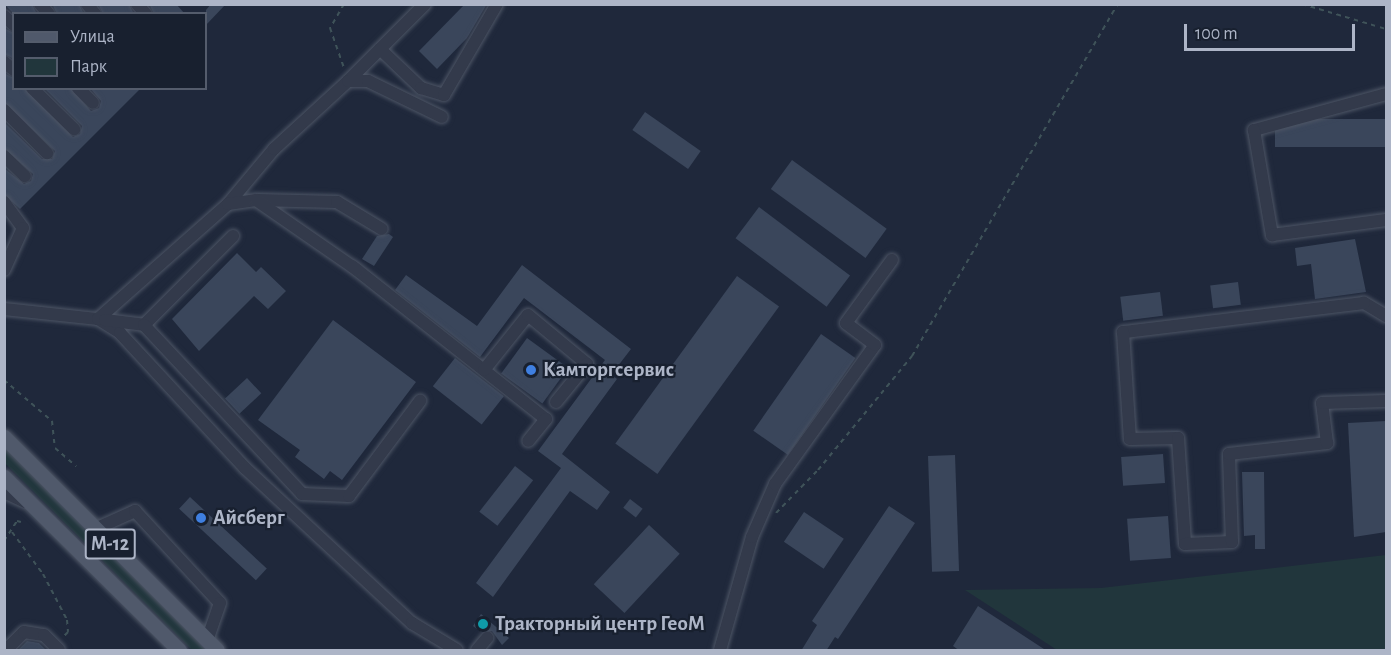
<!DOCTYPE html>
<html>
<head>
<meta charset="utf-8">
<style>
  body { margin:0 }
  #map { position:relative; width:1391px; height:655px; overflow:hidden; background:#1f283b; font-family:"Alegreya Sans",sans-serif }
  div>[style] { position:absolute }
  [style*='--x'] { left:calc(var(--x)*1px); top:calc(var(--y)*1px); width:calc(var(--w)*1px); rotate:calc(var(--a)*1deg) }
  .green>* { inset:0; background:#21363c; transform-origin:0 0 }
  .building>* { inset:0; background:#3a465b; transform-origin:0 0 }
  .path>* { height:2px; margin-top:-1px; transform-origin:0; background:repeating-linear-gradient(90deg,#3f5359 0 4.5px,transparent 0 9px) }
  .roads { filter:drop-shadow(0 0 2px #4d5565) drop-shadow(0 0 2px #4d5565) }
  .minor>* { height:12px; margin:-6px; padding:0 6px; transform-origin:6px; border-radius:6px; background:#333a4b }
  .major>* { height:15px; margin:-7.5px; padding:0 7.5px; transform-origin:7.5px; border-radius:7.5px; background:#50596b }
  .dots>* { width:16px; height:16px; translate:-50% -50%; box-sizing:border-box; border:3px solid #18202f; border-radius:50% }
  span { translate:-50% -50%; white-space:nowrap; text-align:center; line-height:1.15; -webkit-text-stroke:4.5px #18202f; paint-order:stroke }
  .shield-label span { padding:2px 4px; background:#18202f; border:2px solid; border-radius:4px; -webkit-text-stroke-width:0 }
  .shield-label { font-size:20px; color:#adb5c7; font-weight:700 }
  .poi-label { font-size:21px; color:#adb5c7; font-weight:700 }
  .left { translate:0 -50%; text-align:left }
  .frame { position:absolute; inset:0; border:6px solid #adb5c7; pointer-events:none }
  .legend { position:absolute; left:12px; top:12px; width:195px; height:78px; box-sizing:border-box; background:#18202f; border:2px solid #545c6c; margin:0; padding:8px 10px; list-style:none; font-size:18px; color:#adb5c7 }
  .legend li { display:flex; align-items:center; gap:12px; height:30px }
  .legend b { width:30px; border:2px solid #545c6c }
  .scale { position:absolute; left:1184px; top:24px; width:171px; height:27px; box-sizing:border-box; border:3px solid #adb5c7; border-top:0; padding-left:8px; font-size:18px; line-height:21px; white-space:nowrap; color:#adb5c7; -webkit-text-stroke:4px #18202f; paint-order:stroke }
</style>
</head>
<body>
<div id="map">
  <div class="green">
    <div style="left:5px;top:449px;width:284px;height:10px;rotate:45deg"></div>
    <div style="clip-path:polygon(1386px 555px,1386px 650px,1057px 650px,965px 590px,1101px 588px)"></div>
  </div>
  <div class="building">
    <div style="clip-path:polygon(4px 4px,32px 4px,37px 14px,14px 14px)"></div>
    <div style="clip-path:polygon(52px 4px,79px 4px,84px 14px,57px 14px)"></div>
    <div style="clip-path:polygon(98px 4px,129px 4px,134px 14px,103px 14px)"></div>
    <div style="clip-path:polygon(149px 4px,176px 4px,185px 14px,154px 14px)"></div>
    <div style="clip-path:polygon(211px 4px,226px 4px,206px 25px,206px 10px)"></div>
    <div style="clip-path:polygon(465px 4px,487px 4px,467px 38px,437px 69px,419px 51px)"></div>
    <div style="clip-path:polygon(4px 28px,14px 33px,14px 59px,4px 54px)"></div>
    <div style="clip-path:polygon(4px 73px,14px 78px,14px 88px,24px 88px,73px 137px,80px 134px,82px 126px,44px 88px,70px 88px,91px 111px,99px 108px,101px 101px,90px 88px,141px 88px,20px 209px,4px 194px,4px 168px,24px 184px,31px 181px,33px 174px,4px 148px,4px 122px,42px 159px,52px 159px,55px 151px,4px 102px)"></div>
    <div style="left:645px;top:112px;width:68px;height:22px;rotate:35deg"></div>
    <div style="left:1386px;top:119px;width:28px;height:111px;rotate:90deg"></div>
    <div style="left:792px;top:160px;width:117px;height:36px;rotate:36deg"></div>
    <div style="left:759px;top:207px;width:114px;height:39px;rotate:37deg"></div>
    <div style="clip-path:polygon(389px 234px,393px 237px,374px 266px,362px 259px,377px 236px)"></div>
    <div style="clip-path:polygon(1355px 239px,1366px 292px,1315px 299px,1311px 264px,1297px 266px,1295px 248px)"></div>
    <div style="clip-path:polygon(237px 253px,256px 272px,261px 267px,286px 291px,268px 309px,254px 296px,199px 351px,172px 319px)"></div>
    <div style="clip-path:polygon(522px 265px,631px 349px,611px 375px,617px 379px,562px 454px,610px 492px,597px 510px,570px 491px,493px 597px,476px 583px,561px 468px,538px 451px,605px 360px,524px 298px,480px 357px,395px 290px,406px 275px,477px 326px)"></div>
    <div style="left:737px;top:276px;width:52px;height:207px;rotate:36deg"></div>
    <div style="left:1238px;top:282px;width:23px;height:28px;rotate:83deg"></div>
    <div style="left:1160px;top:292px;width:24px;height:40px;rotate:83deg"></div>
    <div style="clip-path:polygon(333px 320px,416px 382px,342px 480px,330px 471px,324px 479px,295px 457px,300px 450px,258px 420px)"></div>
    <div style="left:821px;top:334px;width:42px;height:118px;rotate:35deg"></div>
    <div style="left:527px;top:338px;width:51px;height:44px;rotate:36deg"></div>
    <div style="left:455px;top:358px;width:62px;height:36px;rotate:38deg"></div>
    <div style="left:247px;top:378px;width:21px;height:30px;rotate:47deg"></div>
    <div style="clip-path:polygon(1386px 421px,1386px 532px,1354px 537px,1348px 423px)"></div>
    <div style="left:1163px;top:454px;width:29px;height:42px;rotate:86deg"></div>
    <div style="left:955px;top:455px;width:116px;height:27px;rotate:88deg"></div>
    <div style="left:515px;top:466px;width:23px;height:58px;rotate:38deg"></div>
    <div style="clip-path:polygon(1242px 472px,1264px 472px,1265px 549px,1255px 549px,1255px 535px,1244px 536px)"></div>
    <div style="left:190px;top:497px;width:105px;height:16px;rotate:43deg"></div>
    <div style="left:630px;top:499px;width:16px;height:11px;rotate:38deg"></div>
    <div style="clip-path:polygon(889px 506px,915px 523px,838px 639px,835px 637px,826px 651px,801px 651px,817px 625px,812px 621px)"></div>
    <div style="left:804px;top:512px;width:48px;height:36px;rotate:34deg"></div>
    <div style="left:1168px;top:516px;width:42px;height:41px;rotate:86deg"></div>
    <div style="left:649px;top:525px;width:42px;height:81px;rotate:43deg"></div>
    <div style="clip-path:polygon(978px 606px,1047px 651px,960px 651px,953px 646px)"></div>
    <div style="clip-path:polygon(481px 614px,509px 638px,502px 645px,492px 631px,481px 632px,473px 626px)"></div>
    <div style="clip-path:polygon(27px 641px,39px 643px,47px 651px,17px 651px)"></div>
  </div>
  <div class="path">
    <div style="--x:344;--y:4;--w:28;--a:120"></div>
    <div style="--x:330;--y:28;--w:42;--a:70.7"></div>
    <div style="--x:1302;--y:4;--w:88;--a:16.6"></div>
    <div style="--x:4;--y:380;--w:63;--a:40.5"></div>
    <div style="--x:52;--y:421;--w:27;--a:84"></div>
    <div style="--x:55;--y:448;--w:28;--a:41"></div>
    <div style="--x:776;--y:513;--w:60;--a:-45.7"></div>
    <div style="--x:818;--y:470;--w:148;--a:-50.5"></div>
    <div style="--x:912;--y:356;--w:408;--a:-59.7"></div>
    <div style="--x:12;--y:532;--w:52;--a:53.6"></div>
    <div style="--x:43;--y:574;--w:52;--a:62.4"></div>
    <div style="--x:67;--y:620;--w:12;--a:85"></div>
    <div style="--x:68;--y:632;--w:7;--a:135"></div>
    <div style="--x:4;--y:541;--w:24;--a:-57"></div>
    <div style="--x:17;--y:521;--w:4;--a:14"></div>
  </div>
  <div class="roads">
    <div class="minor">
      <div style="--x:40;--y:4;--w:13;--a:48"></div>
      <div style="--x:87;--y:4;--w:13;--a:51"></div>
      <div style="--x:137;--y:4;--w:13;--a:48"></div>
      <div style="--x:4;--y:16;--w:13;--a:42"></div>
      <div style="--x:380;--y:49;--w:57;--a:43.6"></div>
      <div style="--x:421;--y:88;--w:24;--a:17"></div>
      <div style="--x:444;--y:95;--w:105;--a:-59.8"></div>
      <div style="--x:4;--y:62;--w:13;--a:39"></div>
      <div style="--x:348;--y:81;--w:109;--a:-45"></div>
      <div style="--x:32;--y:88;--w:59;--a:44.3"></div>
      <div style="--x:78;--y:88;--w:21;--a:45"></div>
      <div style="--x:1386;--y:94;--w:137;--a:164.7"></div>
      <div style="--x:1254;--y:130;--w:107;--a:80.3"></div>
      <div style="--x:1272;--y:235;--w:115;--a:-7.5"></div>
      <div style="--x:4;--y:110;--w:61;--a:45"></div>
      <div style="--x:4;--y:156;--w:29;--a:44"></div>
      <div style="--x:257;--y:200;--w:80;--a:1.4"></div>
      <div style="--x:337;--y:202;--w:52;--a:31"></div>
      <div style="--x:4;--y:202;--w:32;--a:54"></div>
      <div style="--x:23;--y:228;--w:46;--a:114.3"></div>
      <div style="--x:228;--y:204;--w:72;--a:-50.1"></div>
      <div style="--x:274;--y:149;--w:100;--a:-42.6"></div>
      <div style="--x:348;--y:81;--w:20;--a:0"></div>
      <div style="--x:368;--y:81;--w:82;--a:25.9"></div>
      <div style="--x:352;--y:266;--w:247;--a:38.3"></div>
      <div style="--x:546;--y:419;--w:28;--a:129"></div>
      <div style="--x:4;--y:309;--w:95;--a:6.1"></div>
      <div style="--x:98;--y:319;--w:26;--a:32"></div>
      <div style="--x:120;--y:333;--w:184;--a:47.2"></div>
      <div style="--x:245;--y:468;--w:228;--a:42.9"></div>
      <div style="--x:412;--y:623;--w:52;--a:31"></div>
      <div style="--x:1386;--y:316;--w:26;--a:-149"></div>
      <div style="--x:1364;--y:303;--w:243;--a:173.1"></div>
      <div style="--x:1123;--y:332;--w:107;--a:86.3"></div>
      <div style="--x:1130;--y:439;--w:48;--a:-1.2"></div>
      <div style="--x:1178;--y:438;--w:106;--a:86.2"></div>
      <div style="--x:1185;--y:544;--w:47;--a:-2.4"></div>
      <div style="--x:1232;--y:542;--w:88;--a:-92"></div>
      <div style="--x:1229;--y:454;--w:99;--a:-6.4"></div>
      <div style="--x:1327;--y:443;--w:40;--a:-97.1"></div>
      <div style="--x:1322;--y:403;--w:64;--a:-1.8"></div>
      <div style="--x:98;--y:319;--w:174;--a:-41.5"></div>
      <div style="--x:228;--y:204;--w:28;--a:-8"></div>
      <div style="--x:256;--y:200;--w:123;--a:34.7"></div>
      <div style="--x:105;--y:320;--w:39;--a:7"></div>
      <div style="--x:144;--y:325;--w:126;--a:-45"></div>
      <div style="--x:144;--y:325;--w:231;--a:46.9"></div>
      <div style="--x:302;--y:494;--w:47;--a:2.4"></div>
      <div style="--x:349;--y:496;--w:119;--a:-53.2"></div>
      <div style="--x:484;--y:370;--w:70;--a:-51.3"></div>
      <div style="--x:528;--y:315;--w:77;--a:39.7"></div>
      <div style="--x:587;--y:364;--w:49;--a:129.2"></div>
      <div style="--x:4;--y:492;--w:23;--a:25"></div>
      <div style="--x:95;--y:529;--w:44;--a:-24.2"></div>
      <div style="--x:135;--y:511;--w:125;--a:47.3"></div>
      <div style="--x:220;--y:603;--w:39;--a:109"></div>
      <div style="--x:6;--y:650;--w:25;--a:-45"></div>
      <div style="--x:24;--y:632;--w:20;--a:9"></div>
      <div style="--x:44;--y:635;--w:21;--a:45"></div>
      <div style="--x:477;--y:650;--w:16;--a:-50"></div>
      <div style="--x:720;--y:650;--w:117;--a:-74.2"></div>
      <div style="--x:752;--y:537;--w:58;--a:-66.5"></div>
      <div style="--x:775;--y:484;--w:171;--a:-54.3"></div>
      <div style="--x:875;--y:345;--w:36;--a:-143"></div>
      <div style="--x:846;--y:323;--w:78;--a:-53.9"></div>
    </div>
    <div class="major">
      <div style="--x:4;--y:437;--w:301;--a:45"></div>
      <div style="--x:4;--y:477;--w:246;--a:44.7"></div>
    </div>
  </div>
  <div class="dots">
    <div style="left:531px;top:370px;background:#3f7fe0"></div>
    <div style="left:201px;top:518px;background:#3f7fe0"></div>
    <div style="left:483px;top:624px;background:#0f9aa8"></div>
  </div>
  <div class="shield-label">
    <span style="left:110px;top:544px">М-12</span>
  </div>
  <div class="poi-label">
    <span class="left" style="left:543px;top:370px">Камторгсервис</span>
    <span class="left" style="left:213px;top:518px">Айсберг</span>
    <span class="left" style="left:495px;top:624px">Тракторный центр ГеоМ</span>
  </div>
  <div class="frame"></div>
  <ul class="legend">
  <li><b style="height:8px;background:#50596b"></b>Улица</li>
  <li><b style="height:16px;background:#21363c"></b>Парк</li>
  </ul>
  <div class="scale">100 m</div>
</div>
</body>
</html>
